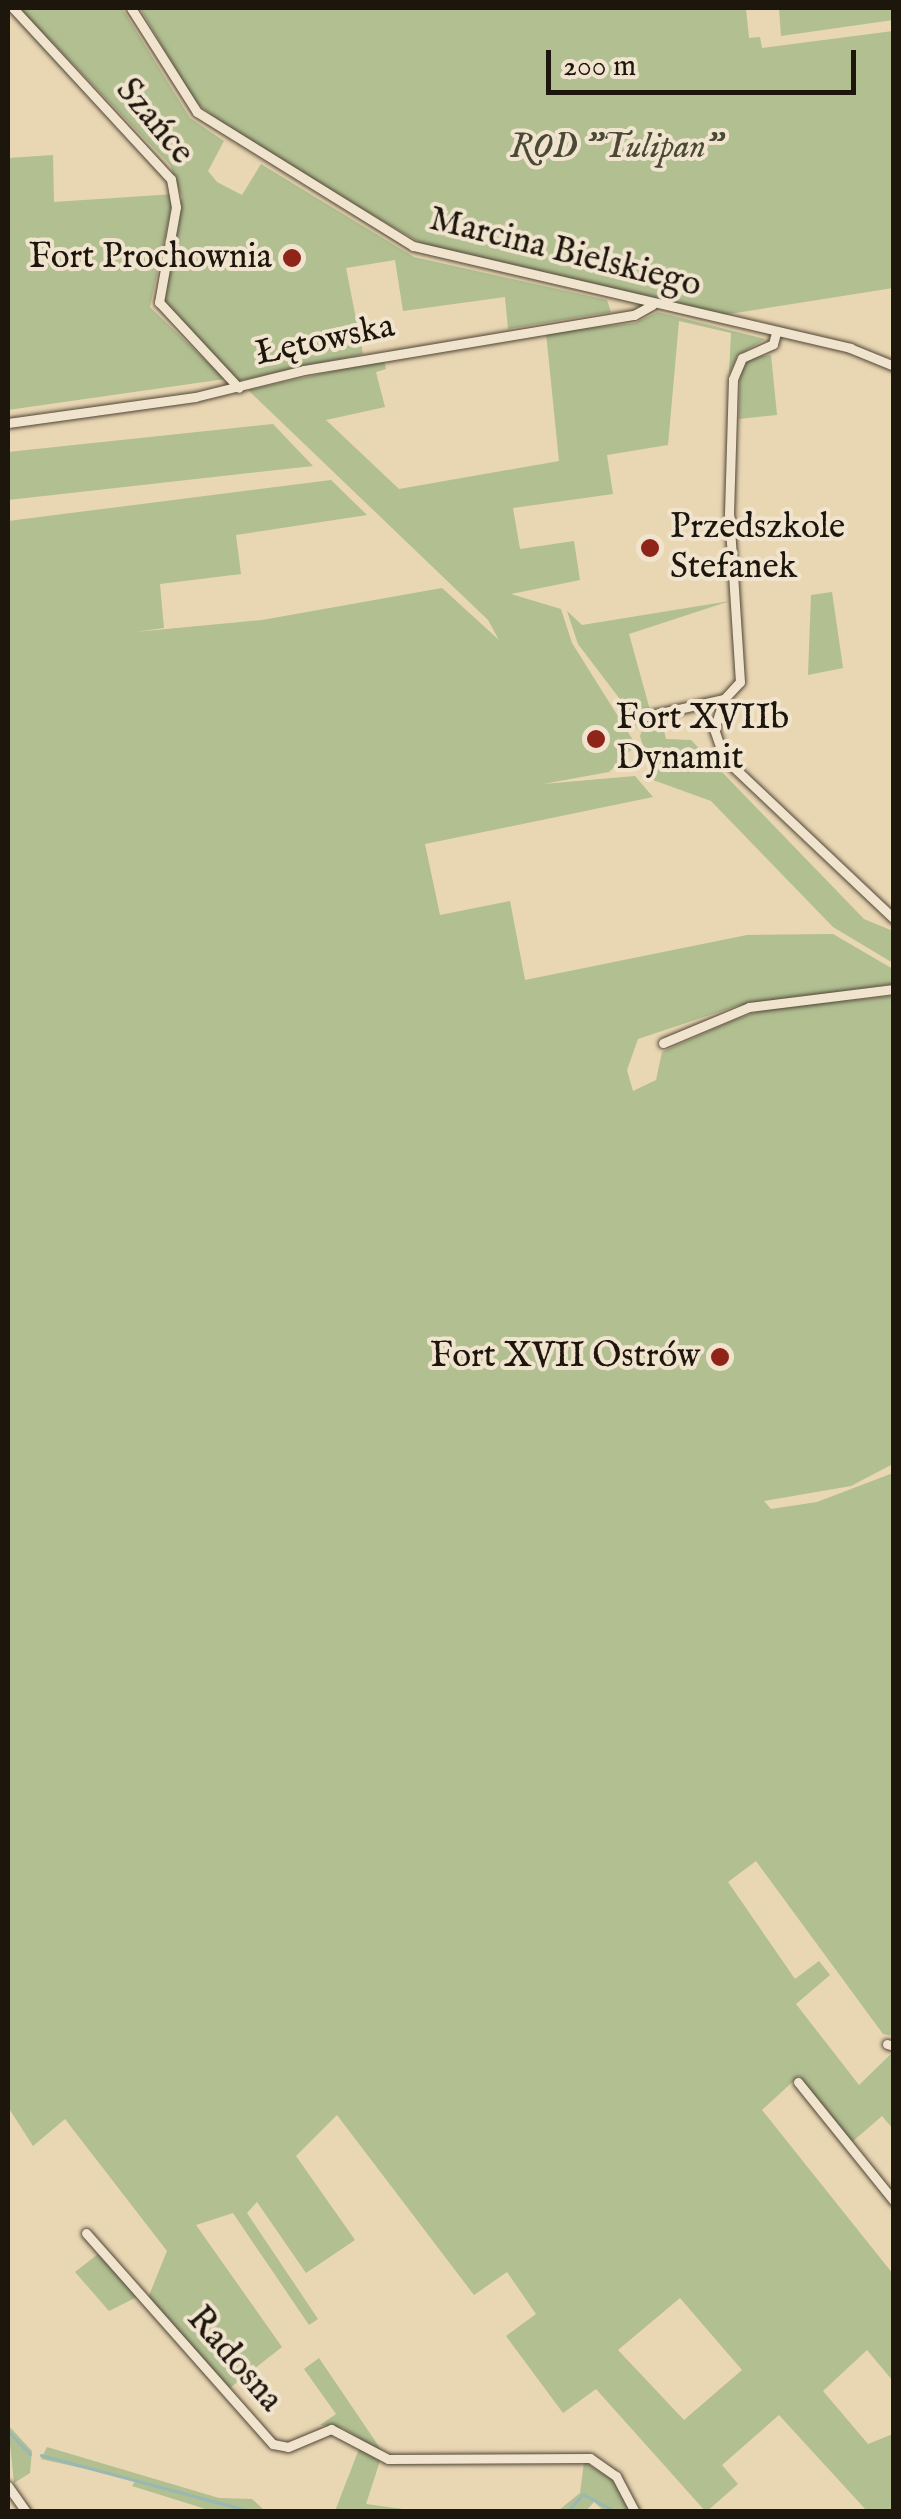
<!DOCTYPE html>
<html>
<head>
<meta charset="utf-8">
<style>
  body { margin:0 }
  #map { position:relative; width:901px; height:2519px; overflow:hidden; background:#e9d6b3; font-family:"IM FELL English",serif }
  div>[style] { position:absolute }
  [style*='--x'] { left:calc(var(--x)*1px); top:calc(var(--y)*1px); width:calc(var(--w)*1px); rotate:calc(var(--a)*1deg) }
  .green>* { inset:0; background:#b1bf91 }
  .stream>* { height:2.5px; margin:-1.25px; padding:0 1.25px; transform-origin:1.25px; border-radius:1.25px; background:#99b8b4 }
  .roads { filter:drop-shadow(0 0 2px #504636) drop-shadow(0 0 2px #504636) }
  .minor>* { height:9px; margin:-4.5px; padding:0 4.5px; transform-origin:4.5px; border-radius:4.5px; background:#f1e4ce }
  .dots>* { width:28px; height:28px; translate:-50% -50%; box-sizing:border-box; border:5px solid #f1e4ce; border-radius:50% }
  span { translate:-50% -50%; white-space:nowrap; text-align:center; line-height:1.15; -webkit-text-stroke:8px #f1e4ce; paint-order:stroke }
  .street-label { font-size:35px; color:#1d160d }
  .park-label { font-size:35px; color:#494935; font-style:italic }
  .poi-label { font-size:35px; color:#1d160d }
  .right { translate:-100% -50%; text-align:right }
  .left { translate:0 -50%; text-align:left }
  .frame { position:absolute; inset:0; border:10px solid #1d160d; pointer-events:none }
  .scale { position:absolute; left:546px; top:50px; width:310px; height:45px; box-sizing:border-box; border:5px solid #1d160d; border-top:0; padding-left:12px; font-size:30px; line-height:35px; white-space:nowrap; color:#1d160d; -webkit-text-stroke:8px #f1e4ce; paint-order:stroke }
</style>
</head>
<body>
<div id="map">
  <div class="green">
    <div style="clip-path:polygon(19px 8px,122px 8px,190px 118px,224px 141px,208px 171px,217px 182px,242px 195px,261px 164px,414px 257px,607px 300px,611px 312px,508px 329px,505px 297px,403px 311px,395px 260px,346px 268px,363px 354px,236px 381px,162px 299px,182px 197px,170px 165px)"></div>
    <div style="clip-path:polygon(140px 8px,746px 8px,749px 38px,760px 37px,762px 48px,893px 31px,893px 288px,723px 315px,428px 247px,252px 146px,194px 101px)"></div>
    <div style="clip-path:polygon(779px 8px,893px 8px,893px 20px,781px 36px)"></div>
    <div style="clip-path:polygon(53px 155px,54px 202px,174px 194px,150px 307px,225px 379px,8px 410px,8px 158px)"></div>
    <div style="clip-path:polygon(evenodd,658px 312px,765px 339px,737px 356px,729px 375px,731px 333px,679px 321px,668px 445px,607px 455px,613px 494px,513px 508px,520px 549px,574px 541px,580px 580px,511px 594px,561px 609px,572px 643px,636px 745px,609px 772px,543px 784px,635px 776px,653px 797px,425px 844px,440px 915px,510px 901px,525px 980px,747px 935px,833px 934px,893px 969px,893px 984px,737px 1006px,638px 1039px,627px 1070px,633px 1091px,656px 1080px,662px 1052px,732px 1021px,765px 1009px,893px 996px,893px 1464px,851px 1486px,764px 1501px,771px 1509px,817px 1502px,893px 1473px,893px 2036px,883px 2034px,756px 1861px,728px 1882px,795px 1979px,819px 1961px,830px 1975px,796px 2004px,859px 2085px,893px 2052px,893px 2129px,882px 2116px,852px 2142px,799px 2076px,762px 2110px,893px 2274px,893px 2381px,867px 2350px,823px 2391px,868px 2444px,893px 2434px,893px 2511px,867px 2511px,779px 2415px,722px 2465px,738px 2484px,706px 2512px,596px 2389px,563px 2413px,506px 2336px,536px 2314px,507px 2272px,474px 2295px,337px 2115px,296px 2156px,355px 2240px,306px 2273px,257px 2202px,247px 2213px,318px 2319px,309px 2325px,233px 2213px,196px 2225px,282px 2347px,230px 2388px,148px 2298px,167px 2251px,65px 2119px,33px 2146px,8px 2107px,8px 521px,331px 480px,367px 515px,236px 535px,241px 574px,160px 584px,164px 628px,135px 632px,262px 620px,442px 588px,499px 640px,488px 620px,248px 390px,384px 360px,386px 369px,376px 372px,385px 407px,326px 420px,399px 489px,559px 461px,546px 333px,635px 323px,658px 312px,680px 2298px,742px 2370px,684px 2420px,618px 2350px,680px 2298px)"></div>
    <div style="clip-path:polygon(771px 355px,777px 415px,739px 419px,740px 371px,751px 357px)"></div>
    <div style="clip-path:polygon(273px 424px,313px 466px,8px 500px,8px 452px)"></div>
    <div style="clip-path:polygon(832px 592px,843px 668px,808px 675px,811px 595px)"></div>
    <div style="clip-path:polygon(730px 601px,629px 634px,650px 710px,632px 715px,578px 644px,567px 611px,582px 625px)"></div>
    <div style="clip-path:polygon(661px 719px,666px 739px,691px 740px,864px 919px,893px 931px,893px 963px,833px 927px,711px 801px,653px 780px,640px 736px,646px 721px)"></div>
    <div style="clip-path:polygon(98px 2254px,137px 2297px,109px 2311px,75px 2272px)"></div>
    <div style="clip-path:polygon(319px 2358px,384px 2454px,343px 2428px,320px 2425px,336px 2414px,304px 2369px)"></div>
    <div style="clip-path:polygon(8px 2425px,32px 2451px,30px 2473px,14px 2483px)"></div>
    <div style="clip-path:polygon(47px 2447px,219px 2498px,252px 2499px,264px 2510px,305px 2511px,212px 2511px,132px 2486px,136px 2480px,41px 2459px)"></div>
    <div style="clip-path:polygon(359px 2449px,380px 2461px,366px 2504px,417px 2511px,335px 2511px)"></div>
    <div style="clip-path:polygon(584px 2462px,617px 2482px,634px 2511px,604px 2511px,594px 2502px,586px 2511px,459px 2512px,559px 2510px,580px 2493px)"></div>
  </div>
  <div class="stream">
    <div style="--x:8;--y:2431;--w:32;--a:46"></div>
    <div style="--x:41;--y:2455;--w:220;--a:15"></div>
    <div style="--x:567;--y:2512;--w:24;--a:-48"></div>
    <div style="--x:583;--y:2494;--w:38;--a:28"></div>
  </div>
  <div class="roads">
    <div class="minor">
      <div style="--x:13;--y:8;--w:233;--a:47.3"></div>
      <div style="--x:171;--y:179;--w:28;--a:80"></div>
      <div style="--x:176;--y:207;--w:97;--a:100.1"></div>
      <div style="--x:159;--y:302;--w:117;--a:47.1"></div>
      <div style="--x:131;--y:8;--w:123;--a:57.6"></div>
      <div style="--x:197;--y:112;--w:254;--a:31.8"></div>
      <div style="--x:413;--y:246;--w:449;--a:13.1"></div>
      <div style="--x:850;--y:348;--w:48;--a:22.2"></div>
      <div style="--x:8;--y:423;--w:189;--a:-7.9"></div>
      <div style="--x:195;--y:397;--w:112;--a:-13.9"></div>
      <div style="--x:304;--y:370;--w:335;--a:-9.5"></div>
      <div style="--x:634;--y:315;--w:21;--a:-29"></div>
      <div style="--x:724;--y:699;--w:32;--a:108"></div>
      <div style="--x:714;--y:729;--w:31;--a:71"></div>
      <div style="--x:724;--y:758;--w:234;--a:43.4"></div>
      <div style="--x:638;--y:718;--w:88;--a:-12.5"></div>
      <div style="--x:724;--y:699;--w:23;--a:-47"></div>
      <div style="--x:740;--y:682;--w:168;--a:-93.7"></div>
      <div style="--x:729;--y:514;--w:135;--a:-88.3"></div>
      <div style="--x:733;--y:379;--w:23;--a:-67"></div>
      <div style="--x:742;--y:358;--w:34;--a:-24"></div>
      <div style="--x:773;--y:344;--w:11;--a:-75"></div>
      <div style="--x:663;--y:1043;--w:93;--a:-22.7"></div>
      <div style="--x:749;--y:1007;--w:146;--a:-7.1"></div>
      <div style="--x:887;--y:2044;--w:7;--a:16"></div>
      <div style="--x:798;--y:2082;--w:153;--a:51.1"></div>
      <div style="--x:86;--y:2233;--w:282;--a:48.5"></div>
      <div style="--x:273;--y:2444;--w:15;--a:11"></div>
      <div style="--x:288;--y:2447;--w:47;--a:-22.7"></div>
      <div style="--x:331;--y:2429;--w:64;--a:27.8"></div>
      <div style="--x:388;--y:2459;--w:202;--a:-0.3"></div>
      <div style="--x:590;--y:2458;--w:32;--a:35"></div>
      <div style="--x:616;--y:2476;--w:41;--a:62.2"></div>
      <div style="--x:8;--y:2486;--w:32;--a:55"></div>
    </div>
  </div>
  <div class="dots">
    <div style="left:292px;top:258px;background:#8f2418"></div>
    <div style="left:650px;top:548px;background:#8f2418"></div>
    <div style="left:596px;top:739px;background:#8f2418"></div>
    <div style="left:720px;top:1357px;background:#8f2418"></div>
  </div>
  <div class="street-label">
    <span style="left:154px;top:122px;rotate:50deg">Szańce</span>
    <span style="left:565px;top:253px;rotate:14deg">Marcina Bielskiego</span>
    <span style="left:325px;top:341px;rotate:-12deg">Łętowska</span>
    <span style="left:234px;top:2360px;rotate:49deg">Radosna</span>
  </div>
  <div class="park-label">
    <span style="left:616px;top:148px">ROD "Tulipan"</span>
  </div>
  <div class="poi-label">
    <span class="right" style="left:272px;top:258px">Fort Prochownia</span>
    <span class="left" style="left:670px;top:548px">Przedszkole<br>Stefanek</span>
    <span class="left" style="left:616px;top:739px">Fort XVIIb<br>Dynamit</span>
    <span class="right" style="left:700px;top:1357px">Fort XVII Ostrów</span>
  </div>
  <div class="frame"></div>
  <div class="scale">200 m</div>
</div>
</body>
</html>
